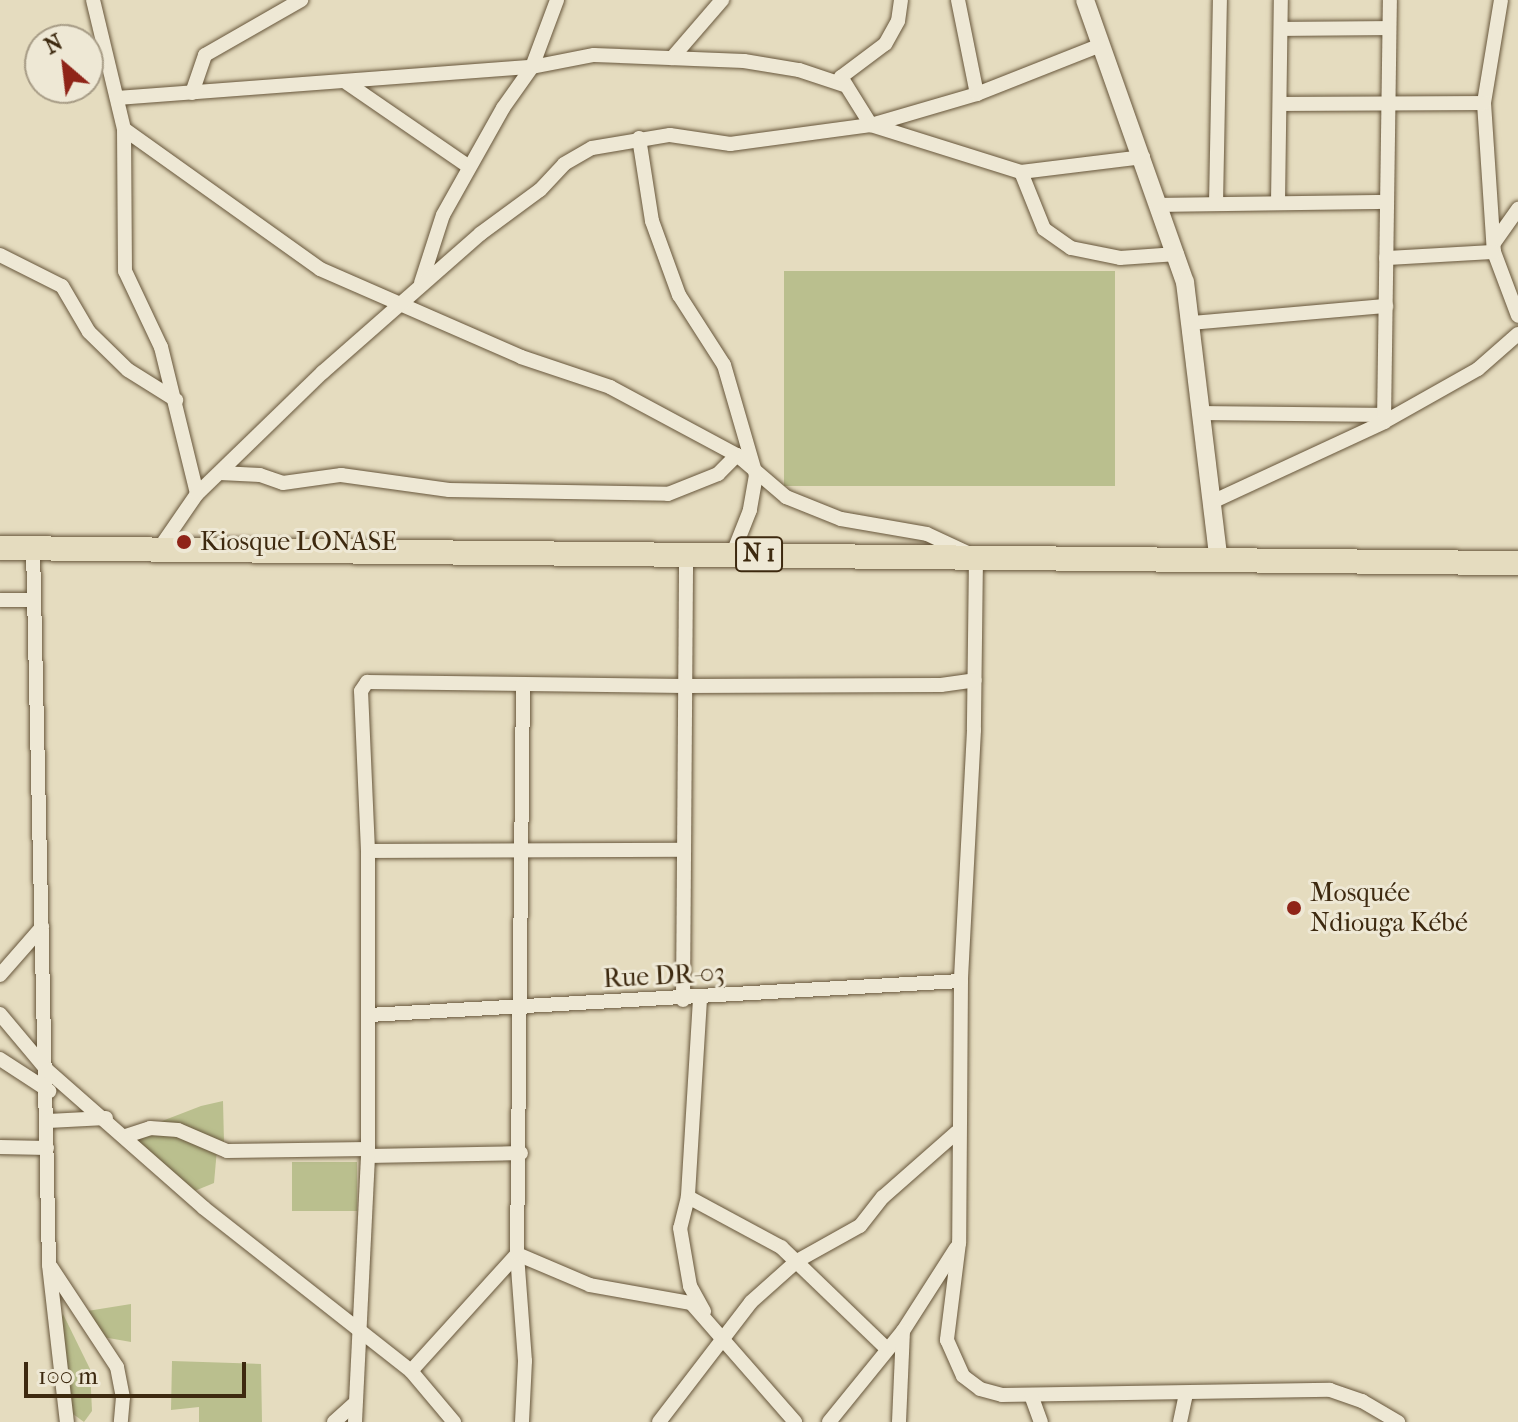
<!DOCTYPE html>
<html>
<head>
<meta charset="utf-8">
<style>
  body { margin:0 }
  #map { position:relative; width:1518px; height:1422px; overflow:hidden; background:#e5dcbf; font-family:"IM FELL French Canon",serif }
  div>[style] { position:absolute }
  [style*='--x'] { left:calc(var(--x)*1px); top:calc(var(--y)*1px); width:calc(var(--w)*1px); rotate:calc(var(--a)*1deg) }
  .green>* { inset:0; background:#babf8e; transform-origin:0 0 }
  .roads { filter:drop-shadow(0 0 2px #67563b) drop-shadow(0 0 2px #67563b) }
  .street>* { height:14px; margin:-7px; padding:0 7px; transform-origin:7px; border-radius:7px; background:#eee8d5 }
  .secondary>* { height:18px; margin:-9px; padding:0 9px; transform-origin:9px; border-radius:9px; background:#eee8d5 }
  .highway>* { height:24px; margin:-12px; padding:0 12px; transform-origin:12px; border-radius:12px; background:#e5dcbf }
  .dots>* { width:22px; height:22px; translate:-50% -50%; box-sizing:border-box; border:4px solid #eee8d5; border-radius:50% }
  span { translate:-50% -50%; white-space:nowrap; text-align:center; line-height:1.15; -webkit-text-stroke:6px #eee8d5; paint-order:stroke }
  .shield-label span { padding:2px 6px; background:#eee8d5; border:2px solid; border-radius:6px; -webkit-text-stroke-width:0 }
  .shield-label { font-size:24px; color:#3d290f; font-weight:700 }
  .poi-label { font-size:26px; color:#3d290f }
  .left { translate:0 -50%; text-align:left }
  .street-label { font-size:26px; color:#3d290f }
  .north { position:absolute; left:24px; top:24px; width:80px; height:80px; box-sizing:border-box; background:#eee8d5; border:2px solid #a79c86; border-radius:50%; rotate:332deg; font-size:22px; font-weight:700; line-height:32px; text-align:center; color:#3d290f }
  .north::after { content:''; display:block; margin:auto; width:28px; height:36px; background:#8f2418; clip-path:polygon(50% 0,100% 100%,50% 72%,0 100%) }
  .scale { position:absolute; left:24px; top:1362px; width:222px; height:36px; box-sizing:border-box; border:4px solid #3d290f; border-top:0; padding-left:10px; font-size:24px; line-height:28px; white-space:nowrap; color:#3d290f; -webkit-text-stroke:6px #eee8d5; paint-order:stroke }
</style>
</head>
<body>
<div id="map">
  <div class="green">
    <div style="left:784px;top:271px;width:331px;height:215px"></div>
    <div style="clip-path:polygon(223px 1101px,224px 1143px,157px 1123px,201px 1106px)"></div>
    <div style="clip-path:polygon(150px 1128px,217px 1149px,214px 1183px,192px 1192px,127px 1135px)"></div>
    <div style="left:292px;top:1162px;width:65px;height:49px"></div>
    <div style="clip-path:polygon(131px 1304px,131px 1342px,97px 1336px,81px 1312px)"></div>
    <div style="clip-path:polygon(63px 1314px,90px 1369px,92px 1411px,84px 1422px,69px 1411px,59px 1328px)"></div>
    <div style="clip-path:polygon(172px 1361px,261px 1364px,262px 1422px,199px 1422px,199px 1407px,171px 1410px)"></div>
  </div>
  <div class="roads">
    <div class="street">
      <div style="--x:93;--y:0;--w:133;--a:76.5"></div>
      <div style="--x:124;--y:129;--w:241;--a:35.5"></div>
      <div style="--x:320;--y:269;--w:219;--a:23.6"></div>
      <div style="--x:521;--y:357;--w:94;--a:18.6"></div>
      <div style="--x:610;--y:387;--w:144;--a:28.2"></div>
      <div style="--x:737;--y:455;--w:65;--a:40.6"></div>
      <div style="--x:786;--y:497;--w:59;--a:21.8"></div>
      <div style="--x:841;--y:519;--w:87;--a:9.9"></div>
      <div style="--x:927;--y:534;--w:54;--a:25.1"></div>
      <div style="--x:976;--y:557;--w:173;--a:90.7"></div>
      <div style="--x:974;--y:730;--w:251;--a:93"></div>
      <div style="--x:961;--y:981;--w:262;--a:90.4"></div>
      <div style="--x:959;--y:1243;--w:98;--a:97.1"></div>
      <div style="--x:947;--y:1340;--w:39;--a:66"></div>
      <div style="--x:963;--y:1376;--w:21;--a:37"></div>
      <div style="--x:980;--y:1389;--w:23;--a:15"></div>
      <div style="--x:1002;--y:1395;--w:328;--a:-0.9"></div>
      <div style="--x:1330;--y:1390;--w:34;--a:19"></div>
      <div style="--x:1362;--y:1401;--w:42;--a:30.3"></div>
      <div style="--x:901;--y:0;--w:21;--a:98"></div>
      <div style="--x:898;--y:21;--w:26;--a:119"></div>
      <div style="--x:885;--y:44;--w:55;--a:143.1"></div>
      <div style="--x:841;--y:77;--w:57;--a:58"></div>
      <div style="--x:871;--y:125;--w:157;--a:17.4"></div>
      <div style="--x:1021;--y:172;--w:123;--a:-7"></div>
      <div style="--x:958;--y:0;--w:96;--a:78.6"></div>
      <div style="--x:1501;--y:0;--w:104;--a:99.4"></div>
      <div style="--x:1484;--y:103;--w:149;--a:86.2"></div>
      <div style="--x:1494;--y:252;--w:68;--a:69.4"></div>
      <div style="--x:1281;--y:29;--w:108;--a:-0.5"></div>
      <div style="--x:672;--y:58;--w:77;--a:-49.2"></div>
      <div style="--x:347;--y:83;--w:148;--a:34.5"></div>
      <div style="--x:192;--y:93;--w:40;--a:-71.1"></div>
      <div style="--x:205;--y:55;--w:111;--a:-29.8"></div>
      <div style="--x:117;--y:98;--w:416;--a:-4.3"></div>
      <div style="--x:532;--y:67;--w:63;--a:-11"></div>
      <div style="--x:594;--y:55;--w:150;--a:2.3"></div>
      <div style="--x:744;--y:61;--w:56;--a:9.3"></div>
      <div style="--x:799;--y:70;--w:47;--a:18.4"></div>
      <div style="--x:1280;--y:104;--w:204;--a:-0.3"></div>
      <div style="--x:124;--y:129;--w:142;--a:89.6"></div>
      <div style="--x:125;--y:271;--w:84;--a:64.7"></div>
      <div style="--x:161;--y:347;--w:151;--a:76.2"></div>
      <div style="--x:639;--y:138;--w:84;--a:81.1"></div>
      <div style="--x:652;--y:221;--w:79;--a:70"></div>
      <div style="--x:679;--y:295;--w:83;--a:57.3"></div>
      <div style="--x:724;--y:365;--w:115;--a:73.8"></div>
      <div style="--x:756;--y:475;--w:36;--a:100"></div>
      <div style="--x:750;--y:510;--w:46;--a:111.6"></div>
      <div style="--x:1021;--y:172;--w:61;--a:68"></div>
      <div style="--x:1044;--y:229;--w:33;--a:35"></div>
      <div style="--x:1071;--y:248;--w:50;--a:11.5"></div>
      <div style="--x:1120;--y:258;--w:57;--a:-4"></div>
      <div style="--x:1278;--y:203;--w:203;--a:-89.2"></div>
      <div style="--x:1216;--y:204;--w:204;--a:-88.9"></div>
      <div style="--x:1161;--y:205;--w:226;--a:-0.8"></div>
      <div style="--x:1494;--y:243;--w:42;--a:-54.8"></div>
      <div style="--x:0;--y:255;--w:69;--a:26.6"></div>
      <div style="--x:62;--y:286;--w:53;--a:59.6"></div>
      <div style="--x:89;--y:332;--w:54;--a:44.3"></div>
      <div style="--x:128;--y:370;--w:57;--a:32"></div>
      <div style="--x:1386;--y:258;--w:108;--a:-3.2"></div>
      <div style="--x:421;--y:283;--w:71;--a:-72.1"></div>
      <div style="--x:443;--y:215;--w:123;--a:-60.7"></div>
      <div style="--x:503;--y:108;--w:50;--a:-54.7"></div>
      <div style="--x:532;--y:67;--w:72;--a:-69.5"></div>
      <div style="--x:1191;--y:323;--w:196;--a:-5"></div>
      <div style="--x:1204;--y:413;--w:180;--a:0.6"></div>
      <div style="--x:1384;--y:422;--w:422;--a:-89.2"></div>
      <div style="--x:220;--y:473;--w:40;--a:2.9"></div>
      <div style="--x:260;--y:475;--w:24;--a:19"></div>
      <div style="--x:283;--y:483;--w:59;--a:-7.9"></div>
      <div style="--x:341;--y:475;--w:109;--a:7.9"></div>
      <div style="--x:449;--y:490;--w:219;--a:1"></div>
      <div style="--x:668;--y:494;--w:54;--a:-21.8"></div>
      <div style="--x:718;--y:474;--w:27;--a:-45"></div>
      <div style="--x:1212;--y:502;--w:190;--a:-24.9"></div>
      <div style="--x:1384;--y:422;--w:108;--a:-29.4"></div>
      <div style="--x:1478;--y:369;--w:53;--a:-41.2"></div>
      <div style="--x:33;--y:548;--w:717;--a:88.72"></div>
      <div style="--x:49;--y:1265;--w:158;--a:83.5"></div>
      <div style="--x:159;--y:549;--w:67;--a:-55.4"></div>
      <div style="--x:197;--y:494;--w:175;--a:-44.1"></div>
      <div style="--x:323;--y:372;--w:209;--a:-41.3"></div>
      <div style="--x:480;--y:234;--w:74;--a:-36.3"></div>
      <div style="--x:540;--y:190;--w:35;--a:-47"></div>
      <div style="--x:564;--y:164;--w:32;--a:-30"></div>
      <div style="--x:592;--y:148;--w:79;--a:-9.5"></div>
      <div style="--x:670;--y:135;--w:61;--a:8.5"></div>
      <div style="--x:730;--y:144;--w:142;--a:-7.7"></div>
      <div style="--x:871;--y:125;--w:110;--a:-16.3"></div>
      <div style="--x:977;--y:94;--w:133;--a:-21.6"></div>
      <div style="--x:0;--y:600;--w:34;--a:0"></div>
      <div style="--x:368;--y:851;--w:316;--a:-0.2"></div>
      <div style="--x:0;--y:975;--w:64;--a:-48.8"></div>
      <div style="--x:700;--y:999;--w:198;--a:93.5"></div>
      <div style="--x:688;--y:1197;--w:32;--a:104"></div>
      <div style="--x:680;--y:1228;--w:59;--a:80.2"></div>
      <div style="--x:690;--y:1286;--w:29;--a:61"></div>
      <div style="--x:683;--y:1000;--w:447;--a:-89.6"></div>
      <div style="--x:0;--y:1014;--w:73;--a:50"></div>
      <div style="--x:47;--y:1070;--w:209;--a:41.3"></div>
      <div style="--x:204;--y:1208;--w:263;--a:38.2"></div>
      <div style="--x:411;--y:1371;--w:67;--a:49.9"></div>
      <div style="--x:369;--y:1015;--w:593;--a:-3.29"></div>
      <div style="--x:0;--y:1059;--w:59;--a:33.1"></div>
      <div style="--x:48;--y:1121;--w:58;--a:-3"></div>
      <div style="--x:126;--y:1136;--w:25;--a:-18"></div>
      <div style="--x:150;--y:1128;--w:28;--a:4"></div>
      <div style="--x:178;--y:1130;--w:53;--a:23.2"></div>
      <div style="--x:227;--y:1151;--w:141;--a:-0.8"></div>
      <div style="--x:0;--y:1147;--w:47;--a:1.2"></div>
      <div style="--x:368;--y:1156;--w:153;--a:-1.1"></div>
      <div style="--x:688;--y:1197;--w:106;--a:28.3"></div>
      <div style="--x:781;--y:1247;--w:147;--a:43.9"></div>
      <div style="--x:51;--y:1267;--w:120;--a:56.6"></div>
      <div style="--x:117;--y:1367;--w:31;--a:79"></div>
      <div style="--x:123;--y:1397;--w:25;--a:95"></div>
      <div style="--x:411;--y:1371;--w:158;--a:-47.8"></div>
      <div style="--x:517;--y:1254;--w:79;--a:23"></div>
      <div style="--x:590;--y:1285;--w:103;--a:10.1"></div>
      <div style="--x:691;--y:1303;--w:158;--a:48.8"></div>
      <div style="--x:1031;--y:1395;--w:29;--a:70"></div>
      <div style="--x:334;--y:1422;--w:28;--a:-42"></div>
      <div style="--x:355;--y:1422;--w:266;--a:-87.2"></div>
      <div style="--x:368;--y:1156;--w:305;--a:-90"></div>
      <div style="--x:368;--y:851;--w:160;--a:-92.5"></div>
      <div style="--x:361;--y:691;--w:11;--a:-56"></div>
      <div style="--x:367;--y:682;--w:318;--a:0.7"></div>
      <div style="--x:685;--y:686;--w:256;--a:-0.2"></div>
      <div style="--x:941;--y:685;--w:34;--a:-8"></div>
      <div style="--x:522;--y:1422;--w:61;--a:-87.2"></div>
      <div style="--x:525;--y:1361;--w:107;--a:-94.3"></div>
      <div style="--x:517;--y:1254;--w:570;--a:-89.4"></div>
      <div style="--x:659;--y:1422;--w:151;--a:-52.5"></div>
      <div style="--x:751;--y:1302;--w:62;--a:-41.7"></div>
      <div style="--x:797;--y:1261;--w:72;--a:-29.1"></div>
      <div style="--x:860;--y:1226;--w:37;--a:-52"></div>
      <div style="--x:883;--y:1197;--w:98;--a:-41.3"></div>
      <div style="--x:829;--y:1422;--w:117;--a:-50.9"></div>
      <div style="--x:903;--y:1331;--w:98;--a:-57.4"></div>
      <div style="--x:899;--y:1422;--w:91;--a:-87.5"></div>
      <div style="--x:1180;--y:1422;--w:29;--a:-78"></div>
    </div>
    <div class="secondary">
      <div style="--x:1085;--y:0;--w:299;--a:70.5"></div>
      <div style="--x:1185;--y:282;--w:281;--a:83.1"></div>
    </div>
    <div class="highway">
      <div style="--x:0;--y:548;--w:1518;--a:0.57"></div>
    </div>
  </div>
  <div class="dots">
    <div style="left:184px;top:542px;background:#8f2418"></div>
    <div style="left:1294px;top:908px;background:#8f2418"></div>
  </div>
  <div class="shield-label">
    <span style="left:759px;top:554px">N 1</span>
  </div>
  <div class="poi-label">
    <span class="left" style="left:200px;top:542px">Kiosque LONASE</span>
    <span class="left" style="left:1310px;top:908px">Mosquée<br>Ndiouga Kébé</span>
  </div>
  <div class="street-label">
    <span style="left:664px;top:976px;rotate:-3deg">Rue DR-03</span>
  </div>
  <div class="north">N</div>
  <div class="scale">100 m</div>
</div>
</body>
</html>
